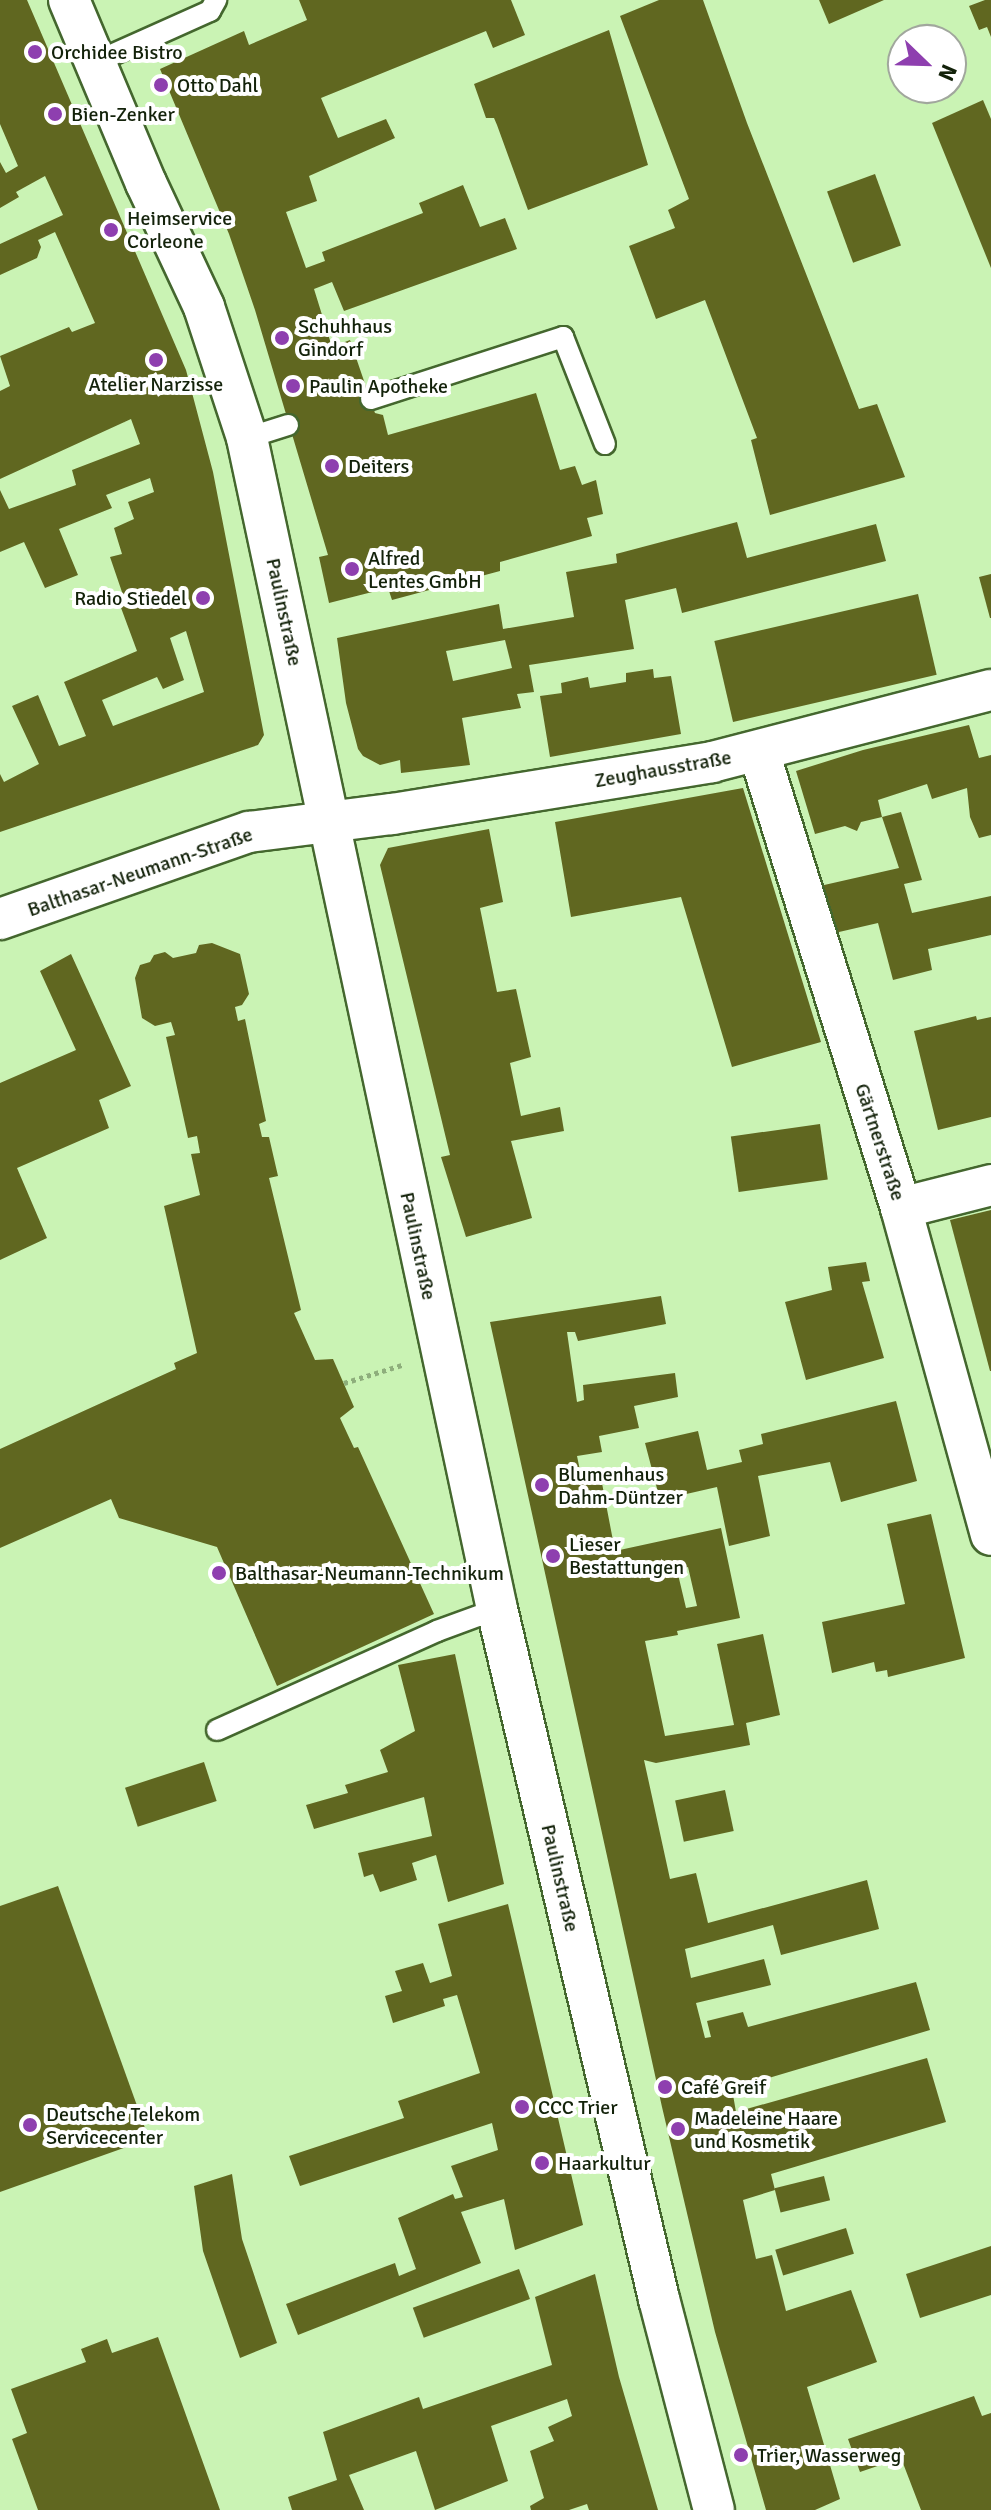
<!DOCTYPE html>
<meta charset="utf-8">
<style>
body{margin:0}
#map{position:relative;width:991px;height:2510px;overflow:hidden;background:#caf3b4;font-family:Signika,sans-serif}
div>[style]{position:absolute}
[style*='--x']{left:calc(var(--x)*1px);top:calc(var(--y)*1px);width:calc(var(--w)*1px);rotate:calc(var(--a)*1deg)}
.building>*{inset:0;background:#606720;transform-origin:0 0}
.path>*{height:5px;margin-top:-2.5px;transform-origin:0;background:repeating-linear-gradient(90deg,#8eae7c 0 4px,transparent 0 8px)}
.roads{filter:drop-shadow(2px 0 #44672e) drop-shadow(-2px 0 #44672e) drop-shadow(0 2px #44672e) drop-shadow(0 -2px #44672e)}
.service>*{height:20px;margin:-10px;padding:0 10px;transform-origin:10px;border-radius:10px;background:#fff}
.minor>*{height:40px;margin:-20px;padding:0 20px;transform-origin:20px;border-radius:20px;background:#fff}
.dots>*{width:22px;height:22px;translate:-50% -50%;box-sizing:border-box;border:4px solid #fff;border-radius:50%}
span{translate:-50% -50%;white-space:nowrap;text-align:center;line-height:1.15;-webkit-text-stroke:8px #fff;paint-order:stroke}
.poi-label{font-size:20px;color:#13220a}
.left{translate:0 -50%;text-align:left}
.right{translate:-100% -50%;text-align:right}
.street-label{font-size:20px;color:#13220a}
.north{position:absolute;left:887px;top:24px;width:80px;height:80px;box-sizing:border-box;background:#fff;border:2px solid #a1a79d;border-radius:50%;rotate:113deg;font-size:22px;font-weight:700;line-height:32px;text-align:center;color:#13220a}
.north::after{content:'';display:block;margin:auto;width:28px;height:36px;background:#8e3faf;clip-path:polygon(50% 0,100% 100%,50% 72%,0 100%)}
</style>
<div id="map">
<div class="building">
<i style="clip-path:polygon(evenodd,0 0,27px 0,186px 370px,213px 472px,264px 735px,258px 745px,0 832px,0 774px,4px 782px,39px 764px,12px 706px,38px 695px,59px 746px,86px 736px,64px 682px,137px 651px,117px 597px,123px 595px,110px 557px,122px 554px,114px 528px,134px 519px,128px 502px,154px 492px,150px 478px,106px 495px,112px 508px,59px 529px,78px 575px,45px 588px,24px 542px,0 552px,0 490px,9px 509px,76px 485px,72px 470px,140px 444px,131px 419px,0 479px,0 391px,10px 386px,0 356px,69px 327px,72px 332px,95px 323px,55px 232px,38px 240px,41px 247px,37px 258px,0 275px,0 244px,63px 215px,45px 176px,16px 192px,19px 197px,0 208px,0 162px,6px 173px,18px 166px,0 124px,0 0,186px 631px,204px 692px,113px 726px,102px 700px,157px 677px,163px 689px,184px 680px,170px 638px,186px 631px)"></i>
<i style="clip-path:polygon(299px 0,511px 0,525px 35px,493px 48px,486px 31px,321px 98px,338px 138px,386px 119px,395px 138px,309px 176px,317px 201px,286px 212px,306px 268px,325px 261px,322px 252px,423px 213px,419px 203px,463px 185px,480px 227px,505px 218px,517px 249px,344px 311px,332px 282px,314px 289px,332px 347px,350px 340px,375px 413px,383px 415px,388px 435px,536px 393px,560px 470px,575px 466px,582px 485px,596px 480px,603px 514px,587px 518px,592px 536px,500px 562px,500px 571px,392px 600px,388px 588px,329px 603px,319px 557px,328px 555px,255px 310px,229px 234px,160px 69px,244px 31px,249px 45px,307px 20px)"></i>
<i style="clip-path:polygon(659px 0,703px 0,747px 123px,859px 409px,877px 404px,905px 477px,770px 515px,751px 440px,757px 438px,705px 300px,656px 319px,629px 246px,675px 228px,668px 210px,689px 199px,620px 16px)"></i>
<i style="clip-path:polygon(819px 0,884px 0,829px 24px)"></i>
<i style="clip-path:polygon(985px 0,991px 0,991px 37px,987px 27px,979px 30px,969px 6px)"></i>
<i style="clip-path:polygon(609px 30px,648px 165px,528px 210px,497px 125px,494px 118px,486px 118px,474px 84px)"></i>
<i style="clip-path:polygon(983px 100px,991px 119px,991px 268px,932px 123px)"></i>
<i style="left:875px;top:174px;width:76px;height:51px;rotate:70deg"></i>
<i style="clip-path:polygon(evenodd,737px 522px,747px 558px,876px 524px,886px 561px,682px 613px,676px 588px,625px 600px,634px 649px,529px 665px,534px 692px,517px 694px,521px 708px,462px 718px,470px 765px,401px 773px,400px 760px,380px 765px,363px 756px,358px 749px,346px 703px,337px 638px,499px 604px,503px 629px,574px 617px,566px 572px,617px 563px,616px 554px,737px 522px,505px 640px,512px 668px,453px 681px,446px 651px,505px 640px)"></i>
<i style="clip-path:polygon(991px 574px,991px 618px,990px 618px,979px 577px)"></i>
<i style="left:918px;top:594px;width:83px;height:209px;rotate:77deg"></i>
<i style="clip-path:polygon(653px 669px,654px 678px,671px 676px,681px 734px,550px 757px,540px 696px,562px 693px,561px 683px,588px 677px,590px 688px,626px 682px,626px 673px)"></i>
<i style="clip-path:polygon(969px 725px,979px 758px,991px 755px,991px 835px,979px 838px,970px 817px,967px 788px,932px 799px,927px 784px,878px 800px,882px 817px,901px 812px,922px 880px,904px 884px,912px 913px,991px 896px,991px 935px,928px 949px,932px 970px,893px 980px,878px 923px,826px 935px,811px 888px,899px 868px,882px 817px,861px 822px,857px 831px,845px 826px,815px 834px,796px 771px,863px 750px)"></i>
<i style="clip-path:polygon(743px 788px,821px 1042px,732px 1067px,681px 897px,571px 917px,555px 822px)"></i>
<i style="clip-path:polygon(489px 829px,503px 902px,480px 908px,497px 992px,516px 989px,531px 1057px,510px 1063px,521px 1116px,560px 1107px,564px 1131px,511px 1141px,532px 1218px,466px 1237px,441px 1157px,450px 1155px,380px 865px,388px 848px)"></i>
<i style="clip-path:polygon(212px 943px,240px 954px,249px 994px,242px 1005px,235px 1007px,238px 1021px,245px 1019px,266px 1121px,259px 1124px,262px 1137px,269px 1137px,278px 1176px,269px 1178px,301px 1310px,294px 1313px,315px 1360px,333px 1359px,354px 1407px,340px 1418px,354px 1448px,358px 1447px,434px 1614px,277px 1686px,217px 1547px,119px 1518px,111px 1499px,0 1548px,0 1449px,176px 1369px,174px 1363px,197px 1353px,164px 1206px,200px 1195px,191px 1154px,200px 1153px,197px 1136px,188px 1138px,166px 1037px,175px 1035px,171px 1022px,155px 1026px,142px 1018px,135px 978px,140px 965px,150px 962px,154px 955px,165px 952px,173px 958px,196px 953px,199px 945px)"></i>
<i style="clip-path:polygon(71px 954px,131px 1086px,99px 1100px,109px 1128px,17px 1168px,47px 1238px,0 1260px,0 1083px,76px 1050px,40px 971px)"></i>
<i style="clip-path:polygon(976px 1016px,977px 1020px,991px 1017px,991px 1117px,938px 1130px,914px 1031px)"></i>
<i style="left:820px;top:1124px;width:56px;height:90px;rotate:82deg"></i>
<i style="clip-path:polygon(991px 1210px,991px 1371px,990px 1371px,950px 1220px)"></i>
<i style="clip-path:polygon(866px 1262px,870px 1281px,862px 1282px,884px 1358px,806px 1380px,785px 1302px,832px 1290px,828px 1267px)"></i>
<i style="clip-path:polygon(evenodd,661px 1296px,666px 1324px,578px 1341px,575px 1332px,567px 1332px,577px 1402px,584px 1400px,583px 1385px,675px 1373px,678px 1397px,634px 1406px,639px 1428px,599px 1436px,602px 1452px,577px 1456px,582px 1480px,601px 1478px,615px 1551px,721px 1528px,740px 1618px,677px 1631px,678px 1635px,645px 1641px,665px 1736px,734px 1725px,717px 1644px,763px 1634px,780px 1715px,746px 1723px,750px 1745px,656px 1763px,644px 1760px,670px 1879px,696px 1873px,708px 1923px,867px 1880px,879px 1929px,781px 1955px,773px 1925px,685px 1949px,691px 1978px,764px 1959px,771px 1985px,696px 2003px,705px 2038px,711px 2037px,707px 2021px,743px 2012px,748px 2027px,916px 1982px,930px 2030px,732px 2089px,736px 2112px,927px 2058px,946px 2122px,771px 2174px,775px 2190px,743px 2200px,756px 2259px,772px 2255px,786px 2311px,851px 2290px,877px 2362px,807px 2387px,840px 2499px,815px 2510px,766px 2510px,715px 2332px,662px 2107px,490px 1322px,661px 1296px,688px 1567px,697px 1606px,686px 1608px,677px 1570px,688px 1567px)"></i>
<i style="clip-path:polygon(896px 1401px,917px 1481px,841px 1502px,830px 1462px,758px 1476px,770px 1536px,729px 1546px,717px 1487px,660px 1500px,645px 1443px,698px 1431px,707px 1470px,742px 1462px,739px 1450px,763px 1444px,761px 1434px)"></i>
<i style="clip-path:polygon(931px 1514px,965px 1658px,888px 1677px,887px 1670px,876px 1672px,874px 1662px,832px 1673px,822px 1622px,905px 1604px,887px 1524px)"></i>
<i style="clip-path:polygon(455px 1654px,504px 1884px,448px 1902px,436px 1855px,412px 1863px,417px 1880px,380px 1892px,373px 1874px,364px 1877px,358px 1853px,432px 1836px,424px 1797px,314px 1829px,306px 1805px,348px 1793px,345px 1785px,388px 1772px,380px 1750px,415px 1731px,398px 1665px)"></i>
<i style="left:204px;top:1762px;width:41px;height:83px;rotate:72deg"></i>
<i style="left:725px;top:1790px;width:42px;height:51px;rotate:78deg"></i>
<i style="clip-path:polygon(58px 1886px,149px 2139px,0 2192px,0 1906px)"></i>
<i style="clip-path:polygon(508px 1904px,583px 2225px,515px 2250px,504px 2199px,461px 2212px,481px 2263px,298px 2335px,286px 2304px,395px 2263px,399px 2276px,416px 2269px,398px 2218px,453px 2194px,455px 2199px,463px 2197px,451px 2166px,498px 2150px,492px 2123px,300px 2186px,289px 2156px,404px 2118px,398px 2101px,480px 2073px,457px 1995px,443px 1999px,445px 2006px,393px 2023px,385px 1996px,402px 1991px,395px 1971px,423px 1963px,430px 1983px,452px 1976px,438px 1924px)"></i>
<i style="clip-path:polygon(232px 2174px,242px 2239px,277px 2343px,240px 2358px,203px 2251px,194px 2186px)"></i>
<i style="left:824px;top:2176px;width:25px;height:51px;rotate:76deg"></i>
<i style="left:846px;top:2228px;width:27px;height:74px;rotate:73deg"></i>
<i style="clip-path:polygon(991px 2246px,991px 2295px,920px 2318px,906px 2274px)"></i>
<i style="left:519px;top:2269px;width:32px;height:113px;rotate:70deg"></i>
<i style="clip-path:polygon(595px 2274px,619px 2377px,658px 2510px,589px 2510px,587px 2504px,569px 2510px,531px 2510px,530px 2506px,544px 2498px,530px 2451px,554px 2441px,548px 2427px,572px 2416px,567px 2399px,491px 2426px,508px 2481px,435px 2510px,416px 2451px,349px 2475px,364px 2510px,292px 2510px,288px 2497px,337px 2480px,323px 2432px,419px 2397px,423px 2409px,552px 2365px,535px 2297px)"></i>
<i style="clip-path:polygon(158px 2337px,220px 2510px,38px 2510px,12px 2439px,27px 2433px,11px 2389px,86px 2362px,81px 2349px,107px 2339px,112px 2353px)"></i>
<i style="clip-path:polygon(974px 2396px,982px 2416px,991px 2413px,991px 2510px,921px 2510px,901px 2458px,860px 2472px,848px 2439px)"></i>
</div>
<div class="path">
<i style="--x:344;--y:1383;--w:61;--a:-17.2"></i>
</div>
<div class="roads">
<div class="service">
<i style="--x:96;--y:62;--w:125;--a:-24.1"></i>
<i style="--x:210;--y:11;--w:13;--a:-61"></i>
<i style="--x:371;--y:399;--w:202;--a:-17.9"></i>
<i style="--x:563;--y:337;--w:115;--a:68.6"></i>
<i style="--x:247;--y:438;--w:43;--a:-17.6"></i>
<i style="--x:217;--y:1730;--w:241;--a:-24.2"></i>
<i style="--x:437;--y:1631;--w:64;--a:-20.1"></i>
</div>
<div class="minor">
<i style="--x:69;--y:0;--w:199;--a:67.2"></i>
<i style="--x:146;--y:183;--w:137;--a:64.9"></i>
<i style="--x:204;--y:307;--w:138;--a:71.8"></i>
<i style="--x:247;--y:438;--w:1197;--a:77.95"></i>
<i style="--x:497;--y:1609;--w:709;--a:76.79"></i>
<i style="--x:659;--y:2299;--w:218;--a:75.4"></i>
<i style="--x:759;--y:752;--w:478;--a:72.7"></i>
<i style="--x:901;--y:1208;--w:339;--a:74.6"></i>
<i style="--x:0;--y:919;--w:264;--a:-19.3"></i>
<i style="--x:249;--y:832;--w:144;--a:-7.2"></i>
<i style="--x:392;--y:814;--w:324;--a:-9.2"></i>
<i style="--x:712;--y:762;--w:288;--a:-14.5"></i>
<i style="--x:901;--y:1208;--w:93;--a:-14.3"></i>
</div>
</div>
<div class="dots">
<i style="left:35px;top:52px;background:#8e3faf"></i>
<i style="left:161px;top:85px;background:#8e3faf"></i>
<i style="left:55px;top:114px;background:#8e3faf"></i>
<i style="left:111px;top:230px;background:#8e3faf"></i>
<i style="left:282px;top:338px;background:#8e3faf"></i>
<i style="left:156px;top:360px;background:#8e3faf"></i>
<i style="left:293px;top:386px;background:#8e3faf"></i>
<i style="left:332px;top:466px;background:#8e3faf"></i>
<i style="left:352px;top:569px;background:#8e3faf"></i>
<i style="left:203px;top:598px;background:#8e3faf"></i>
<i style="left:542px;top:1485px;background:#8e3faf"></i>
<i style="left:553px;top:1556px;background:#8e3faf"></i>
<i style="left:219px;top:1573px;background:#8e3faf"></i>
<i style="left:665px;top:2087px;background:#8e3faf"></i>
<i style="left:522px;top:2107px;background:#8e3faf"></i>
<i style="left:30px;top:2125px;background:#8e3faf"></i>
<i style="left:678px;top:2129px;background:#8e3faf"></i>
<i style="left:542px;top:2163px;background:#8e3faf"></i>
<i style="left:741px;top:2455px;background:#8e3faf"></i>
</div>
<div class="poi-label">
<span class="left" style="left:51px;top:52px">Orchidee Bistro</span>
<span class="left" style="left:177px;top:85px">Otto Dahl</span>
<span class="left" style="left:71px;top:114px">Bien-Zenker</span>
<span class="left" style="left:127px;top:230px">Heimservice<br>Corleone</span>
<span class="left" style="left:298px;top:338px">Schuhhaus<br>Gindorf</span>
<span style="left:156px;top:384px">Atelier Narzisse</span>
<span class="left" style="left:309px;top:386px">Paulin Apotheke</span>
<span class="left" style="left:348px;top:466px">Deiters</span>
<span class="left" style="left:368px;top:570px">Alfred<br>Lentes GmbH</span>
<span class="right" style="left:187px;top:598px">Radio Stiedel</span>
<span class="left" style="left:558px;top:1486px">Blumenhaus<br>Dahm-Düntzer</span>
<span class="left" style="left:569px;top:1556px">Lieser<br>Bestattungen</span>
<span class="left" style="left:235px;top:1573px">Balthasar-Neumann-Technikum</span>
<span class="left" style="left:681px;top:2087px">Café Greif</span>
<span class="left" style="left:538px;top:2107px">CCC Trier</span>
<span class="left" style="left:46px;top:2126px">Deutsche Telekom<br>Servicecenter</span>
<span class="left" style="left:694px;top:2130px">Madeleine Haare<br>und Kosmetik</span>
<span class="left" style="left:558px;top:2163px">Haarkultur</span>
<span class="left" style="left:757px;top:2455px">Trier, Wasserweg</span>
</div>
<div class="street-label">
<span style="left:284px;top:612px;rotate:78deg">Paulinstraße</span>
<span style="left:663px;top:769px;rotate:-10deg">Zeughausstraße</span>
<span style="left:140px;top:872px;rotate:-19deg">Balthasar-Neumann-Straße</span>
<span style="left:880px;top:1142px;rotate:72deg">Gärtnerstraße</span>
<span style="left:418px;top:1246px;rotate:78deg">Paulinstraße</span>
<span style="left:560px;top:1878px;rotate:77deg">Paulinstraße</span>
</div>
<div class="north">N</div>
</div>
